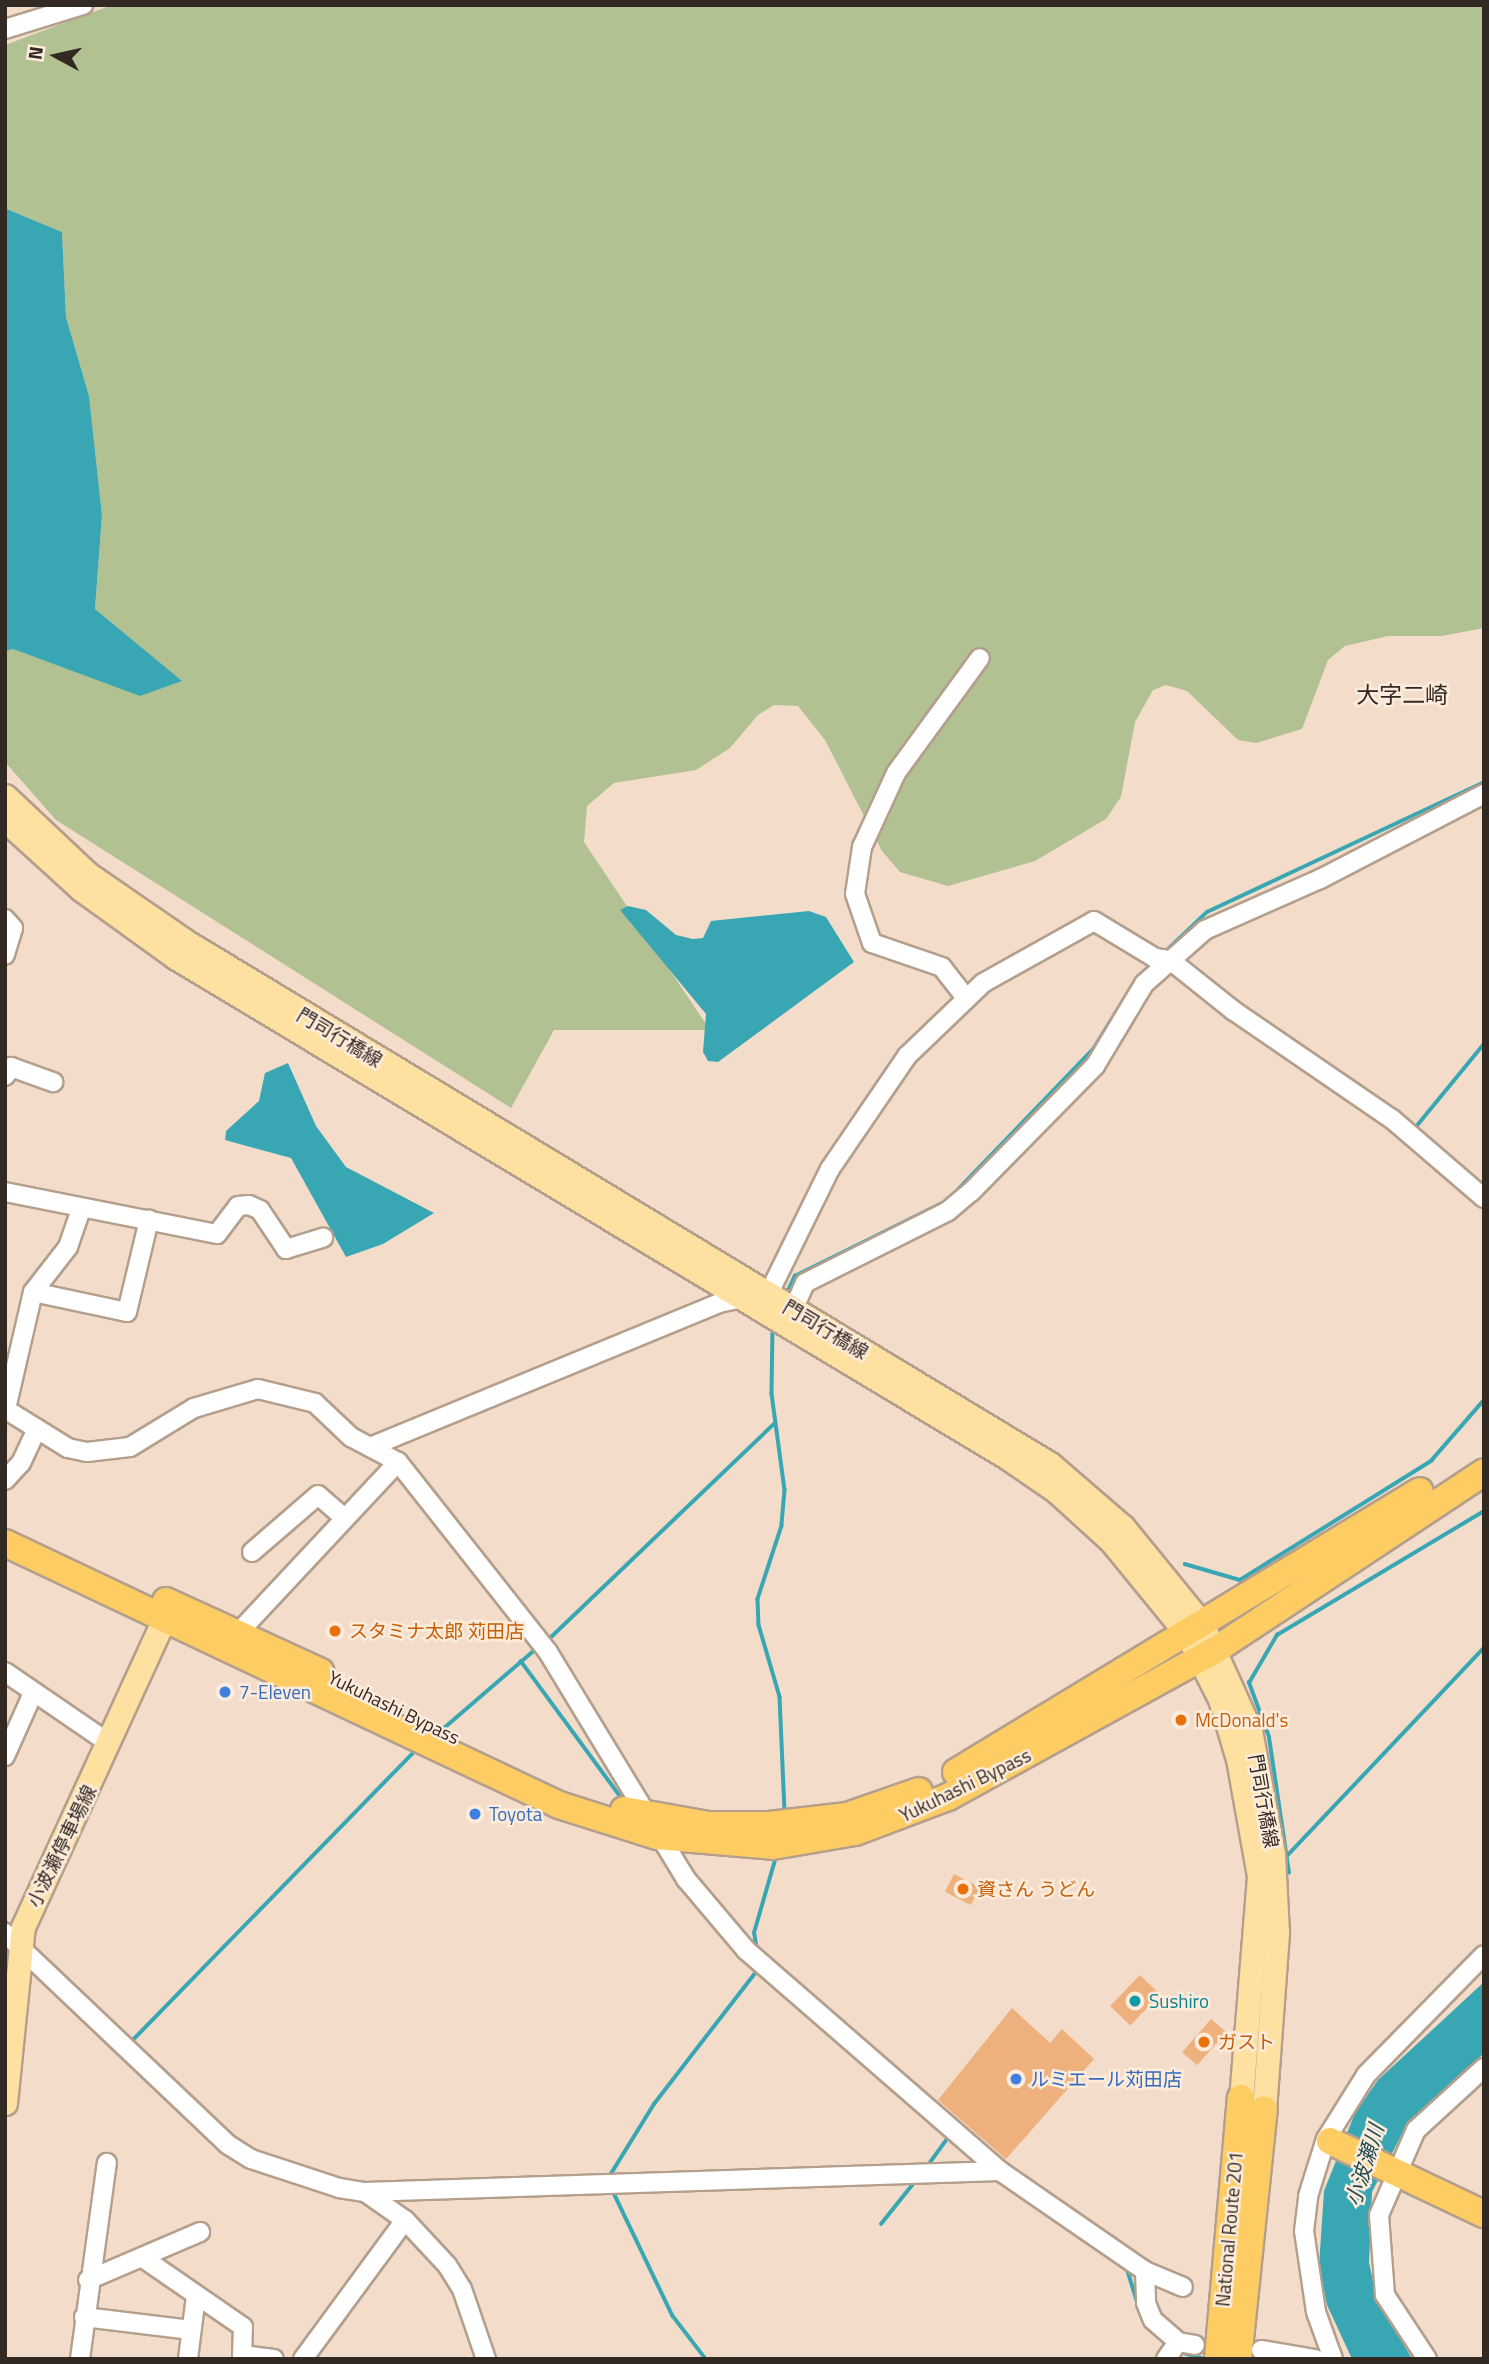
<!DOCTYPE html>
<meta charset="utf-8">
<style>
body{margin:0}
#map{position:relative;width:1489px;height:2364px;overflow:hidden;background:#f3ddca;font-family:"Titillium Web","Noto Sans JP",sans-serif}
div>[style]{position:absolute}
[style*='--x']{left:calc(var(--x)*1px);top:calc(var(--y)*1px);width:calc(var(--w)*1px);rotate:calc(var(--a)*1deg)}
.green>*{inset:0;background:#b2c192}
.water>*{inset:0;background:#39a7b3}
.stream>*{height:3.5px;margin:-1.75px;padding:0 1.75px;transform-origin:1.75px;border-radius:1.75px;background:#39a7b3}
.building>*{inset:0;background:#eeb17d;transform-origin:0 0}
.roads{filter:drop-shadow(2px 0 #b49f8d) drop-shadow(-2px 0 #b49f8d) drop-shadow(0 2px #b49f8d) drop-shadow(0 -2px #b49f8d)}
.minor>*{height:18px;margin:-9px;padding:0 9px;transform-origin:9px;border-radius:9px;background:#fff}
.major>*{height:23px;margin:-11.5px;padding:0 11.5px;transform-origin:11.5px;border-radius:11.5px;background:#fee1a1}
.highway>*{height:26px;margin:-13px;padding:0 13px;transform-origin:13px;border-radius:13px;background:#fdcd63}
.dots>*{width:19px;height:19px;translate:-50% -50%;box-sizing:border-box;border:4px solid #fdebdb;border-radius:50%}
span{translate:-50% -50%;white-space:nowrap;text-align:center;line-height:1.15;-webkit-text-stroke:5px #fdebdb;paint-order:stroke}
.street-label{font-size:19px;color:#312922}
.food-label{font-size:19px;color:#c56008}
.left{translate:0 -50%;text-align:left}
.shop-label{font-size:19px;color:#366cbe}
.culture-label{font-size:19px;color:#0d838f}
.water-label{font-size:21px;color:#1d4c52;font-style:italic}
.quarter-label{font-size:23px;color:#312922}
.frame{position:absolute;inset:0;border:7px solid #312922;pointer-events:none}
.north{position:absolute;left:21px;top:21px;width:70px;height:70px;-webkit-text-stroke:5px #fdebdb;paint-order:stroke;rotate:278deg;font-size:19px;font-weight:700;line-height:28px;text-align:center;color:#312922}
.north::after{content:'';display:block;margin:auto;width:24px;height:32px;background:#312922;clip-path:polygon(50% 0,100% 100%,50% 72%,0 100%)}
</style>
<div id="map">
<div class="green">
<i style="clip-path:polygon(112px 5px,1484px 5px,1484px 628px,1442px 636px,1388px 636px,1345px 646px,1328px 660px,1302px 729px,1256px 743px,1238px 740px,1187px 691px,1166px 685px,1153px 690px,1135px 722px,1121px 797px,1106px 819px,1035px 861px,948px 886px,900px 872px,882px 851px,825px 740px,798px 706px,774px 705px,758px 715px,730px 748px,696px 770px,614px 783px,587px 806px,584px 842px,710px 1030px,554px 1030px,511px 1108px,56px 820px,5px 762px,5px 651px,13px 649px,140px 695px,181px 681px,95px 609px,102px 515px,89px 396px,66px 317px,62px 232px,5px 208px,5px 45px)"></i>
</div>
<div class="water">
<i style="clip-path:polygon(7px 209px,62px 232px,66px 317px,89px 396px,102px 515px,95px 609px,182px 681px,140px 696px,13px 649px,5px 651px)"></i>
<i style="clip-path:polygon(628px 906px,646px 910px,676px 935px,693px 939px,703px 938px,711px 921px,809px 911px,826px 917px,854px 962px,718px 1062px,708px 1061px,703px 1052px,706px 1014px,620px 910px)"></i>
<i style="clip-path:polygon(288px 1063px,316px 1126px,346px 1167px,434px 1213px,383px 1244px,346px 1257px,291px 1158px,225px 1140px,226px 1131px,259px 1101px,265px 1073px)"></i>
<i style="clip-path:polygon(1484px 1982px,1484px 2053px,1403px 2132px,1372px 2192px,1369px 2263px,1377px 2297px,1412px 2359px,1352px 2359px,1327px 2305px,1319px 2266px,1324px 2191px,1355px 2113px,1378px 2080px)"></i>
</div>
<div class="stream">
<i style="--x:1164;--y:953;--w:59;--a:-43.6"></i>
<i style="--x:1207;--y:912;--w:306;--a:-25.1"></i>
<i style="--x:1415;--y:1128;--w:109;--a:-50.6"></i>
<i style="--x:786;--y:1295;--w:21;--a:-65"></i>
<i style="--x:795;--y:1276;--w:169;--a:-26.3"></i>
<i style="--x:947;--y:1201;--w:212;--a:-46.1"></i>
<i style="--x:1094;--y:1048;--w:82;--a:-58.4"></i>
<i style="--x:1137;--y:978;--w:22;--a:-43"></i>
<i style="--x:773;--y:1328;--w:66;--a:90.9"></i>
<i style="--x:772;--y:1394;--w:97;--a:82.3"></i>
<i style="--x:785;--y:1490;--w:36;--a:95"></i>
<i style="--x:782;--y:1526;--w:77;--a:108.2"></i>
<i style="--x:758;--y:1599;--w:26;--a:88"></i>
<i style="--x:759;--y:1625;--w:75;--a:73.7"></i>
<i style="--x:780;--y:1697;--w:114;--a:87.5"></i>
<i style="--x:1185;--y:1564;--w:57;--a:16.2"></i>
<i style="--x:1240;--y:1580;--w:225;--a:-31.9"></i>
<i style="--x:1431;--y:1461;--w:81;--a:-49"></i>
<i style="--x:548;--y:1640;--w:314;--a:-43.7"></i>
<i style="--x:521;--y:1661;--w:174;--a:53.7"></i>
<i style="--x:436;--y:1735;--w:132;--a:-40.7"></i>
<i style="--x:1287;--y:1856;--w:286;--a:-46.6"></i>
<i style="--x:1289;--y:1873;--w:137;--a:-98.4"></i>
<i style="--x:1269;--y:1737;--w:58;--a:-110.3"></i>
<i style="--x:1249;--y:1683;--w:56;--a:-59.7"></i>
<i style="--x:1277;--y:1635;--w:241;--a:-30.9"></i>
<i style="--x:5;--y:1921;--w:13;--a:45"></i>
<i style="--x:757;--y:1951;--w:18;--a:-99"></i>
<i style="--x:754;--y:1933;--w:79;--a:-73.9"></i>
<i style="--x:131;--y:2042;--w:408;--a:-45.7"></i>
<i style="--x:926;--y:2168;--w:39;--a:-54"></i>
<i style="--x:609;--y:2177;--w:86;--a:-58.3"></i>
<i style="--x:654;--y:2104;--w:172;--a:-52.3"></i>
<i style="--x:613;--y:2191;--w:139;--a:64.4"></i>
<i style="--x:673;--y:2316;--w:54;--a:52.5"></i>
<i style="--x:1049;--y:2215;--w:34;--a:36"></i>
<i style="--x:881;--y:2224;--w:58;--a:-51.3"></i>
<i style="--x:1127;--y:2268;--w:44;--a:72.8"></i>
<i style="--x:1177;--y:2351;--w:29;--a:16"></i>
</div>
<div class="building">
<i style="left:954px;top:1874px;width:29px;height:20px;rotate:27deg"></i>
<i style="left:1140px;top:1975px;width:28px;height:43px;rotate:44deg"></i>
<i style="clip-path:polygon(1012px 2008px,1050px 2043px,1062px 2029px,1094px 2059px,1006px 2159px,938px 2100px)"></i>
<i style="left:1211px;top:2019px;width:20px;height:44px;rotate:41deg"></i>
</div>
<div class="roads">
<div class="minor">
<i style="--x:5;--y:29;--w:82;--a:-17.1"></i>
<i style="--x:5;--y:919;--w:12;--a:48"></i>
<i style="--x:13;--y:928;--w:28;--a:107"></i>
<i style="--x:966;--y:998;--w:39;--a:-128"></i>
<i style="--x:942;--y:967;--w:74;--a:-161.1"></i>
<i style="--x:872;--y:943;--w:52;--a:-109.1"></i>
<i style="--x:855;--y:894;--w:48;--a:-81.5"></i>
<i style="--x:862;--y:847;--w:81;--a:-65.3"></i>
<i style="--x:896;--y:773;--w:142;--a:-53.9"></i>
<i style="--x:5;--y:1076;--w:11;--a:-56"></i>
<i style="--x:11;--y:1067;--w:45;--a:19.7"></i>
<i style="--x:5;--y:1192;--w:216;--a:11.2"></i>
<i style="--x:217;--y:1234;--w:35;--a:-53"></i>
<i style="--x:238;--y:1206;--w:11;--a:-5"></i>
<i style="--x:249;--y:1205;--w:12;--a:24"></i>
<i style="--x:260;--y:1210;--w:47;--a:56.3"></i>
<i style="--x:286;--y:1249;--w:39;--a:-17"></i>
<i style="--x:33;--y:1292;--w:96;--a:12"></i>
<i style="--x:127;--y:1312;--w:95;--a:-76.6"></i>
<i style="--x:764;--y:1303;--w:149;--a:-63.8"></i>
<i style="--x:830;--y:1169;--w:137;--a:-55.7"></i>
<i style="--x:907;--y:1056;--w:105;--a:-43.8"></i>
<i style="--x:983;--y:983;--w:127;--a:-29.2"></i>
<i style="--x:1094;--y:921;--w:71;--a:31.2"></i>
<i style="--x:1155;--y:958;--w:15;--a:8"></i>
<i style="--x:1170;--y:960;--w:82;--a:38.6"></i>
<i style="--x:1234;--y:1011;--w:191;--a:34.4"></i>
<i style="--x:1392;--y:1119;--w:121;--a:40.7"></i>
<i style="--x:789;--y:1319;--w:39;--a:-66"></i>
<i style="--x:805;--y:1283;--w:160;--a:-26.7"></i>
<i style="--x:948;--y:1211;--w:30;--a:-40"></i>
<i style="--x:971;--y:1192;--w:177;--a:-45.5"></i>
<i style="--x:1095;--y:1066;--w:96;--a:-59.1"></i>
<i style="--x:1144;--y:984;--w:81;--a:-41.5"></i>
<i style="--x:1205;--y:930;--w:126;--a:-23.9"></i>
<i style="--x:1320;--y:879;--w:185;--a:-27.4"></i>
<i style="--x:5;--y:1409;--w:74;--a:31.8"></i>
<i style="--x:68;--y:1448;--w:19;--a:12"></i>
<i style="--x:87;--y:1452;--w:43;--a:-6.6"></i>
<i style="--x:130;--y:1447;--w:75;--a:-31.4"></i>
<i style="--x:194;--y:1408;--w:67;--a:-16.5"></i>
<i style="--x:258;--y:1389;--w:59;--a:13.8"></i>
<i style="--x:315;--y:1403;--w:50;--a:43.4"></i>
<i style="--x:351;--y:1437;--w:53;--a:28"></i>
<i style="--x:398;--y:1462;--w:242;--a:51.7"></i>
<i style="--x:548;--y:1652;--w:266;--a:58.7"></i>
<i style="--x:686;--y:1879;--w:93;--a:49.8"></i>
<i style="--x:746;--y:1950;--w:337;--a:41"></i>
<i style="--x:1000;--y:2171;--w:176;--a:34.6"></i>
<i style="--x:1145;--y:2271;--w:41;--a:22.8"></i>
<i style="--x:6;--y:1409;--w:120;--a:-77"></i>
<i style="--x:33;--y:1292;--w:57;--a:-52.1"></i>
<i style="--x:68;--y:1247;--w:39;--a:-71"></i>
<i style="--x:370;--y:1447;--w:378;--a:-22.4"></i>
<i style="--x:719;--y:1303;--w:29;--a:-12"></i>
<i style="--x:5;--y:1480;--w:23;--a:-47"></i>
<i style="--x:21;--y:1463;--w:38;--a:-65"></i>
<i style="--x:252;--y:1552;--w:87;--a:-40.8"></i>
<i style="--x:318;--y:1495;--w:35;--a:41"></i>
<i style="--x:238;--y:1633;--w:234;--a:-46.9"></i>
<i style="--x:5;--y:1672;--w:127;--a:34.4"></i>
<i style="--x:5;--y:1756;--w:69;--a:-66"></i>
<i style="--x:5;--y:1933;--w:306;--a:43.5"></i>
<i style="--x:227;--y:2144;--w:28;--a:32"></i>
<i style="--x:251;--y:2159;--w:93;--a:18.2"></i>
<i style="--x:339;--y:2188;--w:26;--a:9"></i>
<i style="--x:365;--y:2192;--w:635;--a:-1.89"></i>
<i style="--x:365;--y:2192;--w:49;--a:35"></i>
<i style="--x:405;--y:2220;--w:62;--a:47"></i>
<i style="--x:447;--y:2265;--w:28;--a:58"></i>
<i style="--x:462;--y:2289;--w:74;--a:71.1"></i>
<i style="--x:143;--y:2258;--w:121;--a:34.6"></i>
<i style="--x:243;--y:2327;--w:28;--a:92"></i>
<i style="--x:242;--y:2355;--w:32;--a:7"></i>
<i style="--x:1145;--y:2271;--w:32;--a:88"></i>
<i style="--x:1146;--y:2303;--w:18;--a:68"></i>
<i style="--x:1153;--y:2320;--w:33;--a:41"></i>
<i style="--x:1178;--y:2342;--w:17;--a:10"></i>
<i style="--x:88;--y:2280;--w:122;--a:-23.2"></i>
<i style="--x:84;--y:2317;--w:108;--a:6.9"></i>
<i style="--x:1261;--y:2350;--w:55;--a:9.5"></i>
<i style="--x:80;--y:2359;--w:198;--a:-82.2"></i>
<i style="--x:188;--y:2359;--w:64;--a:-82.8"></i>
<i style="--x:303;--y:2359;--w:172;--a:-53.7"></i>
<i style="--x:1166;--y:2359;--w:21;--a:-55"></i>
<i style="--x:1333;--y:2359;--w:50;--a:-109.9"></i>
<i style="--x:1316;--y:2312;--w:82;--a:-98.4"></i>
<i style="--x:1304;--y:2231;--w:35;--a:-83"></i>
<i style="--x:1308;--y:2196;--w:60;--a:-72.5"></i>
<i style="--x:1326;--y:2139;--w:75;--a:-58"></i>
<i style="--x:1366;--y:2075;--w:168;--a:-45.5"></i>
<i style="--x:1427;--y:2359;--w:77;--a:-123.3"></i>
<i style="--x:1385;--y:2295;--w:80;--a:-94.3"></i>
<i style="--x:1379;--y:2215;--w:93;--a:-66.5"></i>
<i style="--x:1416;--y:2130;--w:92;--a:-42.4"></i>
</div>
<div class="major">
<i style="--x:5;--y:796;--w:114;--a:43.2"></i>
<i style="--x:88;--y:874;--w:118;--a:34.6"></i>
<i style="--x:185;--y:941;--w:1011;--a:31.16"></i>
<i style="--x:1050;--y:1464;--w:96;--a:40.8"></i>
<i style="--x:1123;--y:1527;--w:125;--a:50.8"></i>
<i style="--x:1202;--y:1624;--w:116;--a:65.6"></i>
<i style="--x:1250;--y:1730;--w:126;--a:79.5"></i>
<i style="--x:1273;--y:1854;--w:79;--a:87.1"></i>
<i style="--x:1277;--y:1933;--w:176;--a:94.2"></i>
<i style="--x:5;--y:820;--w:104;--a:42.3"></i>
<i style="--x:82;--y:890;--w:115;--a:35.8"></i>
<i style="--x:175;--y:957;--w:972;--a:31.02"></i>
<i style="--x:1008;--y:1458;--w:58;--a:34.5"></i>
<i style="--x:1056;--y:1491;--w:74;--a:42.3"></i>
<i style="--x:1111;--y:1541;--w:120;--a:50.7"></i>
<i style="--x:1187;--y:1634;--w:73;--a:63.1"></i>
<i style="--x:1220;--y:1699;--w:63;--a:73.3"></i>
<i style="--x:1238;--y:1759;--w:119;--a:79.8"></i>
<i style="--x:1259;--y:1876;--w:223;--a:94.6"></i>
<i style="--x:5;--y:2103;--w:177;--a:-84.2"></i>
<i style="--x:23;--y:1927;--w:355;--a:-65.4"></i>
</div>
<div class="highway">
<i style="--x:5;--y:1543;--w:613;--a:25.31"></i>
<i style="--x:559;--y:1805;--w:103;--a:17.6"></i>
<i style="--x:657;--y:1836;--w:116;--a:4.9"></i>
<i style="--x:773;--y:1846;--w:83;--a:-9.7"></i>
<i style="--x:855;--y:1832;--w:99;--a:-20.6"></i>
<i style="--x:948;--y:1797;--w:303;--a:-28.8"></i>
<i style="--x:1214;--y:1651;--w:324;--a:-33.5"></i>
<i style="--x:166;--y:1601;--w:170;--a:24.6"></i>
<i style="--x:956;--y:1772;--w:542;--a:-31.2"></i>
<i style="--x:624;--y:1810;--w:86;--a:10"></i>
<i style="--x:709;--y:1825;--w:60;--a:0"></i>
<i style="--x:769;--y:1825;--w:79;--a:-6.6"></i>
<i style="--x:847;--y:1816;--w:76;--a:-19.1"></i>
<i style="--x:1330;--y:2141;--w:170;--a:25.4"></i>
<i style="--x:1218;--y:2359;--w:262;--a:-85"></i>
<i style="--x:1238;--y:2359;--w:251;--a:-84.1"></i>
</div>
</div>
<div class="dots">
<i style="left:335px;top:1631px;background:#e8710a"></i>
<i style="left:225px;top:1692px;background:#3f7fe0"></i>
<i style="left:1181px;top:1720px;background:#e8710a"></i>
<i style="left:475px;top:1814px;background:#3f7fe0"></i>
<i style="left:963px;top:1889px;background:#e8710a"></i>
<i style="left:1135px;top:2001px;background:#0f9aa8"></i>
<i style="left:1204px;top:2042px;background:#e8710a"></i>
<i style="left:1016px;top:2079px;background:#3f7fe0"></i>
</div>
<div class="street-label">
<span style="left:340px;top:1037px;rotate:31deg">門司行橋線</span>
<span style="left:826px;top:1329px;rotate:31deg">門司行橋線</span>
<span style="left:394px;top:1707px;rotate:26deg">Yukuhashi Bypass</span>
<span style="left:965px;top:1785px;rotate:-26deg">Yukuhashi Bypass</span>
<span style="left:1264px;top:1801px;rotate:80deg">門司行橋線</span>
<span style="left:61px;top:1846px;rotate:-64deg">小波瀬停車場線</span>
<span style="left:1229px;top:2229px;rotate:-85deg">National Route 201</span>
</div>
<div class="food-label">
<span class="left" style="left:349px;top:1631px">スタミナ太郎 苅田店</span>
<span class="left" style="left:1195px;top:1720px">McDonald's</span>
<span class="left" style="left:977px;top:1889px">資さん うどん</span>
<span class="left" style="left:1218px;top:2042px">ガスト</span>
</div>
<div class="shop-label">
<span class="left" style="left:239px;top:1692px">7-Eleven</span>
<span class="left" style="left:489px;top:1814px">Toyota</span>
<span class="left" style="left:1030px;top:2079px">ルミエール苅田店</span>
</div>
<div class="culture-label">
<span class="left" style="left:1149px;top:2001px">Sushiro</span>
</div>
<div class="water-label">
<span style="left:1364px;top:2165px;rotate:-73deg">小波瀬川</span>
</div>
<div class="quarter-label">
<span style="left:1402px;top:695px">大字二崎</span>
</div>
<div class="frame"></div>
<div class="north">N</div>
</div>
